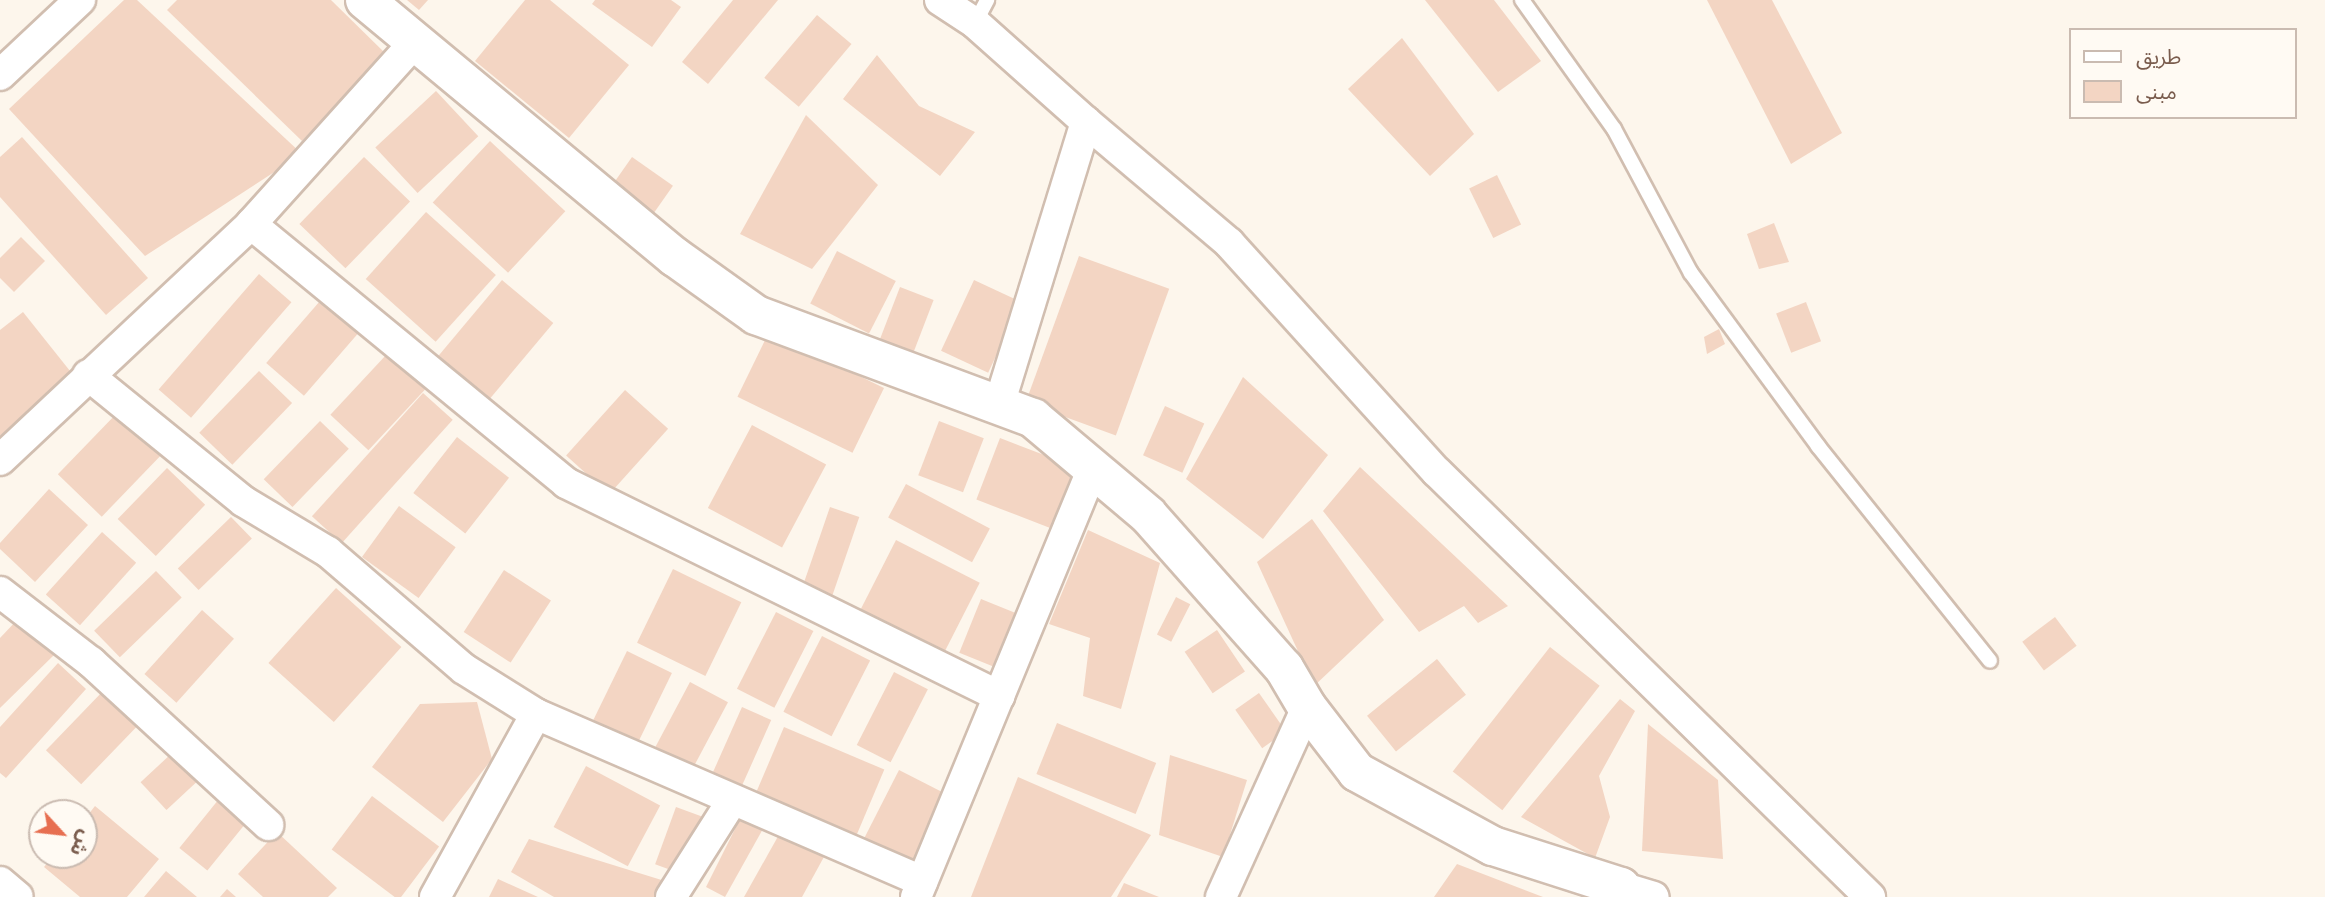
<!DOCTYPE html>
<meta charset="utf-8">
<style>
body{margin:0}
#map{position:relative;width:2325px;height:897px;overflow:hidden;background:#fdf6ec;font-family:"Sofia Sans Condensed","Noto Sans Arabic",sans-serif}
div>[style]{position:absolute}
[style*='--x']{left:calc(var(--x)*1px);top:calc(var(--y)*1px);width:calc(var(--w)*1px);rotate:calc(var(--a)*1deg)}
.building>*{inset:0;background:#f3d5c3;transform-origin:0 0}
.roads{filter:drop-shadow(2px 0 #d1beb0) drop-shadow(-2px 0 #d1beb0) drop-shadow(0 2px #d1beb0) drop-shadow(0 -2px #d1beb0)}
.lane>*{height:14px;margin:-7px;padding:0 7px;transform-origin:7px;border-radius:7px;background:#fff}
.street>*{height:30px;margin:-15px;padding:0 15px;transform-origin:15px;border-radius:15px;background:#fff}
.secondary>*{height:38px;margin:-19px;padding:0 19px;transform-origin:19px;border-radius:19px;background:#fff}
span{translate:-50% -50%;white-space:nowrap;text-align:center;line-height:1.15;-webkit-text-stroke:5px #fffaf3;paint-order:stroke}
.legend{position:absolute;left:2069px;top:28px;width:228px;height:91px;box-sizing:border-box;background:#fffaf3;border:2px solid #cabbb1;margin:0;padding:9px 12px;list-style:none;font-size:21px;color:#7a5c4d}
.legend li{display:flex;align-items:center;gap:14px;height:35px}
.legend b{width:35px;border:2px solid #cabbb1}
.north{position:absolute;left:28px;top:799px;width:70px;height:70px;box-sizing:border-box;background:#fffaf3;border:2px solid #cabbb1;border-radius:50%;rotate:117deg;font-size:19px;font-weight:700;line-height:28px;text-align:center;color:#7a5c4d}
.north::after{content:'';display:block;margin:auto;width:24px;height:32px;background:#e76f51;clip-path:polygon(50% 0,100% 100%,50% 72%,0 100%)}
</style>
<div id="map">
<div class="building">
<i style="clip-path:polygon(124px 0,137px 0,302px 154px,145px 256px,9px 109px)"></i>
<i style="clip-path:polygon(177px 0,331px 0,386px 54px,302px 141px,167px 10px)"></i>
<i style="clip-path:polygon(407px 0,428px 0,419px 10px)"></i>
<i style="clip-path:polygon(525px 0,550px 0,629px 65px,569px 138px,475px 61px)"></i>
<i style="clip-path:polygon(595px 0,671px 0,681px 7px,652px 47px,592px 4px)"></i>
<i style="clip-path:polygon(733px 0,778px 0,708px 84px,682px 62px)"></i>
<i style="clip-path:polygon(1425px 0,1494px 0,1541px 61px,1498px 92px)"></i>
<i style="clip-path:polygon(1707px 0,1772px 0,1842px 133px,1791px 164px)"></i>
<i style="left:817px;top:15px;width:45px;height:82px;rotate:40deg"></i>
<i style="clip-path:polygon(1402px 38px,1474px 134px,1430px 176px,1348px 89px)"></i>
<i style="clip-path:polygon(877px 55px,919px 106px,975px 132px,940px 176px,843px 99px)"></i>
<i style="left:436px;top:91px;width:62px;height:83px;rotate:47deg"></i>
<i style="clip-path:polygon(806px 115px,878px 185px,812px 269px,740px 234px)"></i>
<i style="clip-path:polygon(22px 137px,148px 278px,106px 315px,0 197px,0 157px)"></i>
<i style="left:490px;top:141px;width:103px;height:84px;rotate:43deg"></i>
<i style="left:364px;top:157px;width:64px;height:93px;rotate:44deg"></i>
<i style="left:632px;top:157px;width:50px;height:37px;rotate:35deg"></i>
<i style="left:1497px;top:175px;width:55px;height:31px;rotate:64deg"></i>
<i style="left:426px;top:212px;width:94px;height:90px;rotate:42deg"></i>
<i style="clip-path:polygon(1774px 223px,1789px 262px,1759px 269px,1747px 234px)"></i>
<i style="clip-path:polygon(21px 237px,45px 261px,14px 292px,0 278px,0 258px)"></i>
<i style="left:837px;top:251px;width:66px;height:59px;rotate:27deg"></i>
<i style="left:1079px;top:256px;width:96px;height:156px;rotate:20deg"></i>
<i style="left:259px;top:274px;width:43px;height:153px;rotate:41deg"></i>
<i style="left:502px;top:280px;width:67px;height:102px;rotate:40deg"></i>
<i style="left:974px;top:280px;width:52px;height:78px;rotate:25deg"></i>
<i style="left:900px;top:287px;width:36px;height:56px;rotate:21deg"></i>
<i style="left:320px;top:301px;width:50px;height:82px;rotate:41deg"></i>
<i style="left:1806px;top:302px;width:42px;height:32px;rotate:69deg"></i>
<i style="clip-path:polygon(23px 312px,74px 376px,0 436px,0 330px)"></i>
<i style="clip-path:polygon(1719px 329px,1725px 344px,1707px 354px,1704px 337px)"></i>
<i style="left:769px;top:332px;width:128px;height:72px;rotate:26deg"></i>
<i style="left:387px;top:354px;width:52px;height:83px;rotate:43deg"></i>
<i style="left:259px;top:371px;width:46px;height:86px;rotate:44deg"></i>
<i style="clip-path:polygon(1243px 377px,1328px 455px,1263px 539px,1186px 479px)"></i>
<i style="left:625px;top:390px;width:58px;height:88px;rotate:42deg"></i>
<i style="left:423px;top:393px;width:40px;height:166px;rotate:42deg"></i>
<i style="left:1165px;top:406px;width:43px;height:54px;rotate:24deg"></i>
<i style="left:119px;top:411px;width:61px;height:88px;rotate:44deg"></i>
<i style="left:320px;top:421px;width:40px;height:81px;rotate:44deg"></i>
<i style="left:939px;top:421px;width:48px;height:58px;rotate:21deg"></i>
<i style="left:752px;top:425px;width:84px;height:94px;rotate:28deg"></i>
<i style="left:457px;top:437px;width:66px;height:71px;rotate:38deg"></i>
<i style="left:1000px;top:438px;width:88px;height:66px;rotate:21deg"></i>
<i style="clip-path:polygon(1360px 467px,1508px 606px,1478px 623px,1464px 606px,1419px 632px,1323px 511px)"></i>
<i style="left:167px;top:468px;width:53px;height:71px;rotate:44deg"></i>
<i style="left:906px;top:484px;width:95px;height:38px;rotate:28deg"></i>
<i style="clip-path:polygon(49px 489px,88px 525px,35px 582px,0 549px,0 543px)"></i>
<i style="left:399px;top:506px;width:70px;height:63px;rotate:36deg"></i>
<i style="left:830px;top:507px;width:31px;height:86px;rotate:19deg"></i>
<i style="left:231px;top:517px;width:30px;height:74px;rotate:46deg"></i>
<i style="clip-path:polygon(1312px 519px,1384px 620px,1314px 686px,1257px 562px)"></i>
<i style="clip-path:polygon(1088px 530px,1160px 563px,1121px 709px,1083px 696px,1090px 638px,1049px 624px)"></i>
<i style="left:102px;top:532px;width:46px;height:84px;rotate:42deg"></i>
<i style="left:896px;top:540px;width:94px;height:85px;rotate:27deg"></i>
<i style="left:673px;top:569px;width:76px;height:82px;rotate:26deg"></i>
<i style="left:504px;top:570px;width:56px;height:74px;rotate:33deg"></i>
<i style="left:156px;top:571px;width:37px;height:86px;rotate:46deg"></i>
<i style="left:336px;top:588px;width:88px;height:101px;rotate:42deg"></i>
<i style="left:1176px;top:597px;width:16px;height:42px;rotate:27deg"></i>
<i style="left:981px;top:599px;width:42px;height:58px;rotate:22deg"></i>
<i style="left:202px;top:610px;width:43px;height:86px;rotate:42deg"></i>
<i style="left:776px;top:612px;width:42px;height:86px;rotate:27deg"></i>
<i style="left:2055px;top:617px;width:36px;height:41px;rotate:53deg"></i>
<i style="clip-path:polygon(18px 619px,54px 655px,0 708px,0 638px)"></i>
<i style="left:1217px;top:630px;width:50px;height:39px;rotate:56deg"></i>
<i style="left:822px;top:636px;width:54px;height:85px;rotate:27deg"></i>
<i style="left:1550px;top:647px;width:63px;height:158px;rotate:38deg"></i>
<i style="left:627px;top:651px;width:50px;height:86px;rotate:26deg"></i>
<i style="left:1437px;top:659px;width:46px;height:90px;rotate:51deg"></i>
<i style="clip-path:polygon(58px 663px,86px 689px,6px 778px,0 773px,0 727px)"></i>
<i style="left:894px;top:672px;width:38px;height:82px;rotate:27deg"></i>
<i style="left:690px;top:682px;width:43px;height:74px;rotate:28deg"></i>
<i style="left:105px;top:689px;width:49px;height:85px;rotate:44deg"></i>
<i style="left:1259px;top:693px;width:47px;height:29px;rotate:55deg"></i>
<i style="clip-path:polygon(1620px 699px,1635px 711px,1599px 776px,1610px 817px,1595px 858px,1521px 817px)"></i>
<i style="clip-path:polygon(477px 702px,492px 759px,443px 822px,372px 767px,420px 704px)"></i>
<i style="left:742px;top:707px;width:32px;height:74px;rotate:24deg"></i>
<i style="left:1057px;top:723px;width:107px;height:55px;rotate:22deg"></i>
<i style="clip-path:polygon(1648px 724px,1718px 780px,1723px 859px,1642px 851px)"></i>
<i style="left:784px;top:727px;width:109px;height:81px;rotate:23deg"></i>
<i style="left:172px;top:753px;width:38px;height:43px;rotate:47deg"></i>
<i style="clip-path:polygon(1170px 755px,1247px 780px,1223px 857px,1159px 835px)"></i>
<i style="left:586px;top:766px;width:84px;height:69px;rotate:28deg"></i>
<i style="left:899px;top:770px;width:55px;height:80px;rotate:27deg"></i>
<i style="clip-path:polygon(1018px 777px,1151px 835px,1111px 897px,971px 897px)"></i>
<i style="left:372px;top:796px;width:84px;height:67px;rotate:37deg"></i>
<i style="left:219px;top:799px;width:36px;height:63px;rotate:39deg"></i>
<i style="clip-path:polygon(95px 806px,159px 859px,127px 897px,80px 897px,44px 867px,54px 855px,84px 855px,84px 820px)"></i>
<i style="left:676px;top:807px;width:29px;height:61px;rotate:20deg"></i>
<i style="clip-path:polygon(742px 815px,764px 827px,725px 897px,706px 887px)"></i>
<i style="clip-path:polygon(781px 831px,825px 855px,802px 897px,744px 897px)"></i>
<i style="clip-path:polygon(277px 832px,337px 888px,328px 897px,263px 897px,238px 874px)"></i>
<i style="clip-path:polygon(529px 839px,668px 882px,660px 897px,554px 897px,511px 872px)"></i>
<i style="clip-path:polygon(1457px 864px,1543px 897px,1434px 897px)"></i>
<i style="clip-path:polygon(166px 871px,197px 897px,144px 897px)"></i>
<i style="clip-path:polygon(498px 879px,538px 897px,489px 897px)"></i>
<i style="clip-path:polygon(1124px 883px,1159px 897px,1117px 897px)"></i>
<i style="clip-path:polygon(227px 889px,236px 897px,220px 897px)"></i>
</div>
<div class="roads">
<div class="lane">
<i style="--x:1522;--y:0;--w:158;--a:54.5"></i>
<i style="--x:1614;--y:129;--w:163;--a:61.9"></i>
<i style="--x:1691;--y:273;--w:215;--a:53.7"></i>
<i style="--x:1818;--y:446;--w:275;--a:51.3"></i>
<i style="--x:975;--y:23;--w:26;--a:-62"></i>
</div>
<div class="street">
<i style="--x:940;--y:0;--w:42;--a:33.3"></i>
<i style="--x:975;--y:23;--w:149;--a:41.7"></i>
<i style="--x:1086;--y:122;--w:296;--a:107.1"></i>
<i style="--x:0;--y:75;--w:110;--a:-43.2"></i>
<i style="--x:1086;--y:122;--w:187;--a:40.2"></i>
<i style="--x:1229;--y:243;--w:309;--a:47.8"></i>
<i style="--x:1437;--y:472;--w:607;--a:44.47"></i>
<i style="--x:251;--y:224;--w:408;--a:39.4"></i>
<i style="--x:566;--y:483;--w:483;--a:26.2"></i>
<i style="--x:999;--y:696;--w:247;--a:-67.6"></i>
<i style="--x:88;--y:375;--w:200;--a:39.1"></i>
<i style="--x:243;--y:501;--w:99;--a:31"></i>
<i style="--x:328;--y:552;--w:179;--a:40.7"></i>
<i style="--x:464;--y:669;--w:85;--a:32"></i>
<i style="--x:536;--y:714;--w:421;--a:23.4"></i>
<i style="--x:0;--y:460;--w:345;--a:-43.2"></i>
<i style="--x:251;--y:224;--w:245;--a:-48"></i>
<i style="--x:0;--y:592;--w:115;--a:37.6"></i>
<i style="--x:91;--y:662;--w:241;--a:42.6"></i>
<i style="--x:0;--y:882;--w:23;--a:40"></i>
<i style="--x:1621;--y:887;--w:34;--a:17"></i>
<i style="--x:435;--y:897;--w:209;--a:-61.1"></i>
<i style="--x:671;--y:897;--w:114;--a:-57.6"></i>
<i style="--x:916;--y:897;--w:217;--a:-67.6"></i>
<i style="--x:1221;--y:897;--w:209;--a:-65.6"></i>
</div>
<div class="secondary">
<i style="--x:365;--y:0;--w:403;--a:39.7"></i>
<i style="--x:675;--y:257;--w:100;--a:35.6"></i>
<i style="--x:756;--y:315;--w:296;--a:20.4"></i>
<i style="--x:1033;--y:418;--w:150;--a:40.1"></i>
<i style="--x:1148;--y:515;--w:205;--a:48.4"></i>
<i style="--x:1284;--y:668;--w:45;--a:59.5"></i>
<i style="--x:1307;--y:707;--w:82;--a:52.4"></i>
<i style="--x:1357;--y:772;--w:155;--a:28.6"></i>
<i style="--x:1493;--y:846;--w:134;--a:17.8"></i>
<i style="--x:1621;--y:887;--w:10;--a:84"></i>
</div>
</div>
<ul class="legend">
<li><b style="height:9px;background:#fff"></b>طريق</li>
<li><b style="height:19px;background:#f3d5c3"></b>مبنى</li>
</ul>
<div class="north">ش</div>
</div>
